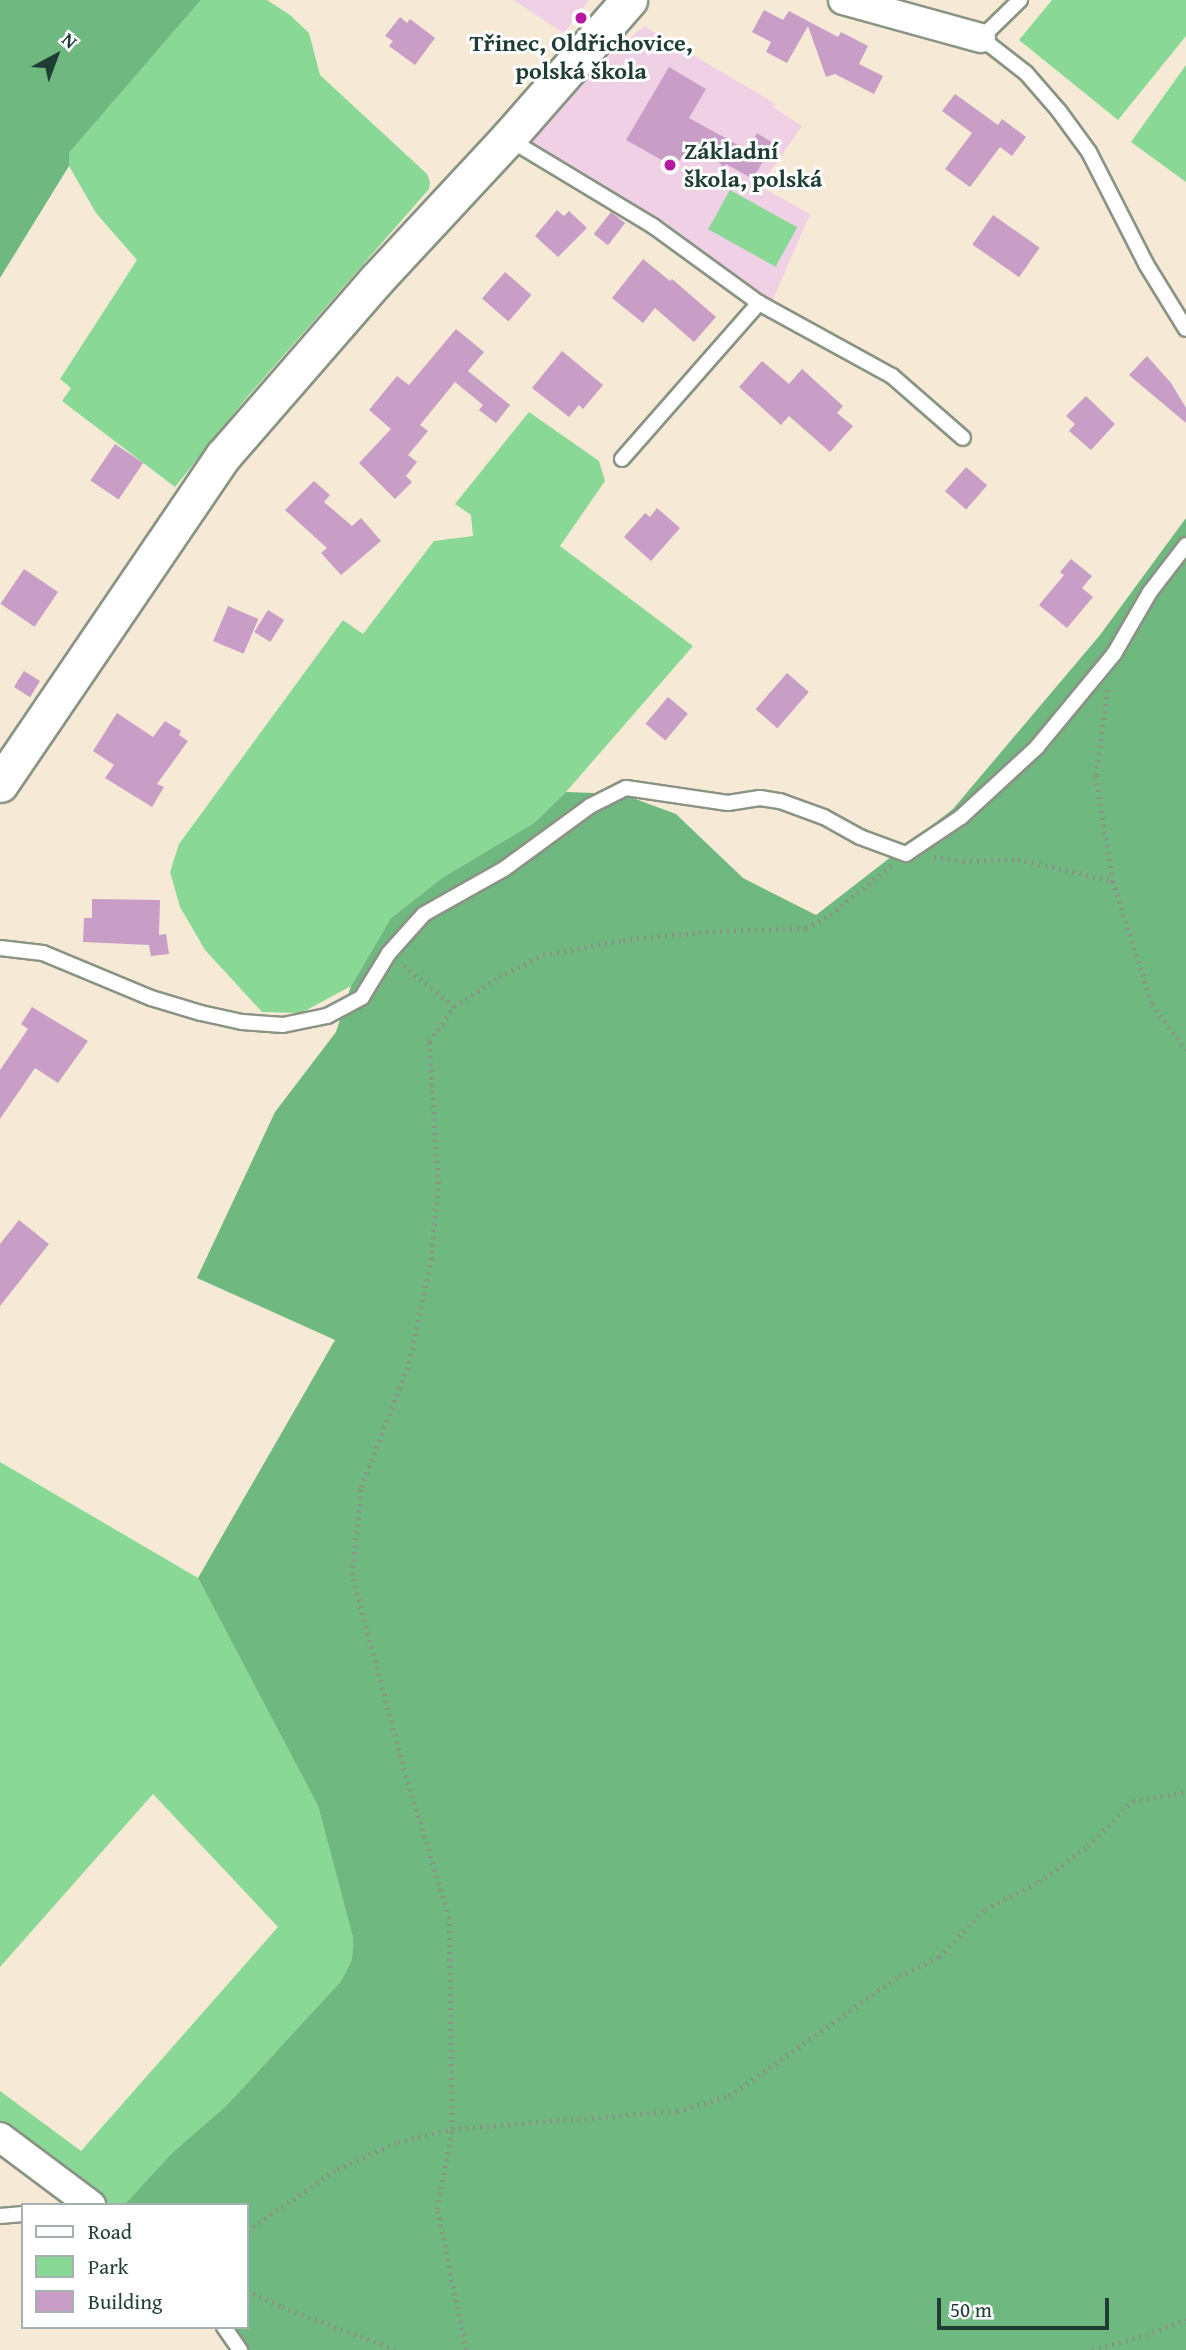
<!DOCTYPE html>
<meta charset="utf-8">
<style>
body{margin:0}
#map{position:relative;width:1186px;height:2350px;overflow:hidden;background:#f6ead6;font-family:"Gentium Book Plus",serif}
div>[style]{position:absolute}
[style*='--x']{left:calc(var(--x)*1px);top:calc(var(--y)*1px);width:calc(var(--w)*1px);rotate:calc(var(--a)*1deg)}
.built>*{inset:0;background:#f0d0e5}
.green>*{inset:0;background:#8ad896;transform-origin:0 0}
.forest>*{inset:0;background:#6fb87f}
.building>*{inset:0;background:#c89ec6;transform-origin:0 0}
.path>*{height:4.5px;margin-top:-2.25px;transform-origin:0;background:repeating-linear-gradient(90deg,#8a9485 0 2px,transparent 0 7px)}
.roads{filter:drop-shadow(2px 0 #8a9485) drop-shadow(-2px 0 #8a9485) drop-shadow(0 2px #8a9485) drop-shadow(0 -2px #8a9485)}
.service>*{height:14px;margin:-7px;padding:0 7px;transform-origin:7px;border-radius:7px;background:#fff}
.minor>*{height:28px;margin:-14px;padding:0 14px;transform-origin:14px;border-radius:14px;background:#fff}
.tertiary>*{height:35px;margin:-17.5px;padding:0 17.5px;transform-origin:17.5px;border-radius:17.5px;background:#fff}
.dots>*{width:19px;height:19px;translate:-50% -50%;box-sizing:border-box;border:4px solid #fff;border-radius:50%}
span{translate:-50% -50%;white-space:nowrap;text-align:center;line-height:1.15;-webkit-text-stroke:6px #fff;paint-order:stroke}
.poi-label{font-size:24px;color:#1f3d34;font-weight:700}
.left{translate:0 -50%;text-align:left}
.legend{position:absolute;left:21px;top:2203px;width:228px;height:126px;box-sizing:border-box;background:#fff;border:2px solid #a5b1ae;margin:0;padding:9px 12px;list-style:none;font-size:21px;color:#1f3d34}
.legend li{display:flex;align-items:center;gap:14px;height:35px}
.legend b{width:35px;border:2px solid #a5b1ae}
.north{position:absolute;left:21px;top:21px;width:70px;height:70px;-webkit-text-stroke:5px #fff;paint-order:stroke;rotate:41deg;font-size:19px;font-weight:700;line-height:28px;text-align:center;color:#1f3d34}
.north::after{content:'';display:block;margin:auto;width:24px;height:32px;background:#1f3d34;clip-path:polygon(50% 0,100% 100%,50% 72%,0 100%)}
.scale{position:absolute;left:937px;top:2298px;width:172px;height:32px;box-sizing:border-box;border:4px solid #1f3d34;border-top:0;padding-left:9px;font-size:21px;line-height:24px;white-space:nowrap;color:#1f3d34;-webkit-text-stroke:5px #fff;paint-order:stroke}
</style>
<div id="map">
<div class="built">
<i style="clip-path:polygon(513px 0,589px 0,564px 33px)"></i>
<i style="clip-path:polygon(644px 26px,776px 104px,774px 108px,802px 126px,760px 186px,810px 214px,772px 302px,655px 216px,529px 144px,597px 67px)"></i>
</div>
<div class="green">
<i style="clip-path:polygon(201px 0,267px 0,290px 15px,309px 33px,320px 75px,427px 174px,430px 182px,429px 189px,248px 396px,175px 487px,62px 401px,71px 388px,60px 379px,137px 260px,96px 213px,69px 166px,69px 153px)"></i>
<i style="clip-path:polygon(1052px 0,1186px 0,1186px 36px,1118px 120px,1019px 40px)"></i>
<i style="clip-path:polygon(1186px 65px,1186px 182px,1131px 142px)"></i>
<i style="left:730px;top:190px;width:77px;height:45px;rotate:29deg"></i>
<i style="clip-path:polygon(529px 412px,599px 461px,605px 481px,560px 546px,693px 646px,566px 792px,534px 823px,442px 878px,391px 918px,351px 986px,301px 1013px,262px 1012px,205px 950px,180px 907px,170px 872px,179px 844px,343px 620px,363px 634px,434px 541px,473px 536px,471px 515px,455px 504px)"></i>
<i style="clip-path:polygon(0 1462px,198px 1578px,318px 1806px,353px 1938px,352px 1959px,341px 1981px,227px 2105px,172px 2153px,124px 2205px,109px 2205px,0 2127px,0 2091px,81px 2151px,278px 1927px,153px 1794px,0 1967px)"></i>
</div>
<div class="forest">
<i style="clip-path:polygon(0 0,201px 0,69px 153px,69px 166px,0 278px)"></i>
<i style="clip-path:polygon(1186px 518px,1186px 2350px,248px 2350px,231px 2327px,247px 2327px,247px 2205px,124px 2205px,172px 2153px,227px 2105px,341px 1981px,352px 1959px,353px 1938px,318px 1806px,198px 1578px,335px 1340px,197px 1278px,275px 1112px,336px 1032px,351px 986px,391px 918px,442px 878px,534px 823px,566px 792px,622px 794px,676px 814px,743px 878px,816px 915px,953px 809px,1100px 635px)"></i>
</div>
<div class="building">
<i style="clip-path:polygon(764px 10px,783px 20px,789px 11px,838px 37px,841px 32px,868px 46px,859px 64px,883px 76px,874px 94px,835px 74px,826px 77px,808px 26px,787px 63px,766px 52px,771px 42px,752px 32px)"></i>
<i style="clip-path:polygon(400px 17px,407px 23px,410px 19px,435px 38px,415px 65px,389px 46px,393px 41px,385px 36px)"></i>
<i style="clip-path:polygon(669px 67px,706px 89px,689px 118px,747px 150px,757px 133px,773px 143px,753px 179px,726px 164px,724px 167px,694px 143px,674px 167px,626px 140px)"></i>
<i style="clip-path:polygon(955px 94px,998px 125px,1002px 119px,1026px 137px,1012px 156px,1000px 147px,970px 187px,945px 169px,972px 133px,942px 111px)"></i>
<i style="clip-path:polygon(557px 210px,564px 216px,569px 211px,587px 228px,558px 257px,535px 236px)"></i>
<i style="left:611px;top:212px;width:18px;height:28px;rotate:38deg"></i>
<i style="left:993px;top:215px;width:57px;height:36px;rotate:35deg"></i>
<i style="clip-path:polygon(643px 259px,670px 281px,672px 279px,716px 317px,694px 342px,655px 308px,643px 323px,612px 298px)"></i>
<i style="left:505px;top:272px;width:35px;height:35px;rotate:41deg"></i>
<i style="clip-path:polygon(456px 329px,484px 352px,468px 371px,510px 405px,496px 423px,479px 410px,483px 405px,455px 382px,420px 425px,428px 431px,408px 455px,417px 462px,406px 476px,412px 482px,395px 499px,359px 463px,391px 429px,369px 410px,397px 376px,409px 385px)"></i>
<i style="clip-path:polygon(562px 351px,603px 385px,583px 409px,579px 405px,569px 417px,532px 388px)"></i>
<i style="clip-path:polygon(1147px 356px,1171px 383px,1186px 408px,1186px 423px,1129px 375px)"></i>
<i style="clip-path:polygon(762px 361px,789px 384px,802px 369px,843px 406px,837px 413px,853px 426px,830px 452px,789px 416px,781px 425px,739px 387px)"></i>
<i style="clip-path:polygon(1086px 396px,1115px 424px,1091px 450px,1069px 431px,1075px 424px,1066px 416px)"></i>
<i style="left:115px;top:444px;width:34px;height:44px;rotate:34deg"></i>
<i style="left:966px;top:467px;width:28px;height:32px;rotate:41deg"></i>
<i style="clip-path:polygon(314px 481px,330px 495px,324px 502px,352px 526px,361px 518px,381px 541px,341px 575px,321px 553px,327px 548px,285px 510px)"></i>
<i style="clip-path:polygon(657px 508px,680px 528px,651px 561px,624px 537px,645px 513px,650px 517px)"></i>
<i style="clip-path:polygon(1071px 559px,1092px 576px,1082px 588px,1093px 597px,1067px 628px,1039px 605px,1064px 575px,1060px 572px)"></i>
<i style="left:24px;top:569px;width:41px;height:42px;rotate:34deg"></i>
<i style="left:228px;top:606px;width:33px;height:38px;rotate:23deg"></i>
<i style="left:268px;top:610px;width:19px;height:26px;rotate:32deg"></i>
<i style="left:24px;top:671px;width:19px;height:19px;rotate:32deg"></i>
<i style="left:787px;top:673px;width:29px;height:48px;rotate:41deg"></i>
<i style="left:668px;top:697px;width:26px;height:35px;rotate:40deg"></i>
<i style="clip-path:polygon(117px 713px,153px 737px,165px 721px,181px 731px,179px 735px,188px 741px,157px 784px,164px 787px,152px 807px,105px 778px,114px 765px,93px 751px)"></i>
<i style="clip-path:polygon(92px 899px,160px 900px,159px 935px,166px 934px,169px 954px,151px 956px,149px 945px,83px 942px,84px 918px,92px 918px)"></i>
<i style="clip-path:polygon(32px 1007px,88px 1041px,58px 1083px,35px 1068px,0 1119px,0 1070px,28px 1029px,21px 1024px)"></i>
<i style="clip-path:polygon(19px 1220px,49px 1244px,0 1306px,0 1244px)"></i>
</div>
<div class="path">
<i style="--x:1108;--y:690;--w:87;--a:97.9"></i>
<i style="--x:1096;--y:776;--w:106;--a:80.8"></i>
<i style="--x:1113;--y:881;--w:129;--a:72.4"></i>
<i style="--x:1152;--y:1004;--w:57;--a:53.5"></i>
<i style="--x:934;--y:857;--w:29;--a:8"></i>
<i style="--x:963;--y:861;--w:55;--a:-2.1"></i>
<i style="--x:1018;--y:859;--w:98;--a:13"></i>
<i style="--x:454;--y:1007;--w:54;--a:-33.7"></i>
<i style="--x:499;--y:977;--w:49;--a:-26.6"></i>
<i style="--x:543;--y:955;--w:81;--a:-10.6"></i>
<i style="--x:623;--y:940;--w:76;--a:-6"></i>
<i style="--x:699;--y:932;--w:107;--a:-2.1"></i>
<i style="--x:806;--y:928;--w:27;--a:-28"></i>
<i style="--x:830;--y:915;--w:80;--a:-38.9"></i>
<i style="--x:247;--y:2231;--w:109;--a:-34.6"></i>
<i style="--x:337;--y:2169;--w:67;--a:-23.9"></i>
<i style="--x:398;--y:2142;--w:56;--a:-13.5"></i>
<i style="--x:452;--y:2129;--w:211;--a:-90.8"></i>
<i style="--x:449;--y:1918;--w:147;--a:-107"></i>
<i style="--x:406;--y:1777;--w:209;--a:-105"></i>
<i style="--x:352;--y:1575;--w:88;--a:-84.2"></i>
<i style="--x:361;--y:1487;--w:133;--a:-68.8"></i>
<i style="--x:409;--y:1363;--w:105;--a:-77.9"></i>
<i style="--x:431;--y:1260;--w:76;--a:-84.7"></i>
<i style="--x:438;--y:1184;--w:143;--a:-93.6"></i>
<i style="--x:429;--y:1041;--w:42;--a:-53.7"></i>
<i style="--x:454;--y:1007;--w:70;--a:-140.8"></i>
<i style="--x:247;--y:2290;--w:39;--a:26"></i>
<i style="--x:282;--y:2307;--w:123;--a:20.5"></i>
<i style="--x:466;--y:2350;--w:144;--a:-101.6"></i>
<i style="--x:437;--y:2209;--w:81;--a:-79.4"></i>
<i style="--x:452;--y:2129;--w:226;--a:-4.6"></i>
<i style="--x:677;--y:2111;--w:54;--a:-16.1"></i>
<i style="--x:729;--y:2096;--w:208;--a:-35.2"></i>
<i style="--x:899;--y:1976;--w:44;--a:-25.4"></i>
<i style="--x:939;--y:1957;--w:66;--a:-46.2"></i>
<i style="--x:985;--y:1909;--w:60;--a:-26.6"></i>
<i style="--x:1039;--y:1882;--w:61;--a:-36.3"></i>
<i style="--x:1088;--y:1846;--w:64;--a:-45"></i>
<i style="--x:1133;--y:1801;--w:54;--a:-9.6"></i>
<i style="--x:1092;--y:2350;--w:56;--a:-15.5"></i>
<i style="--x:1146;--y:2335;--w:43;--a:-21.8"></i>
</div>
<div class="roads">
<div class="service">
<i style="--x:1020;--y:0;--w:54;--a:135.7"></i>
<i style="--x:981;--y:38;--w:57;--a:37.9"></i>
<i style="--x:1026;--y:73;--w:50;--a:49"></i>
<i style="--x:1059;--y:111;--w:51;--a:53.8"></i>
<i style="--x:1089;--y:152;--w:126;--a:63"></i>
<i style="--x:1146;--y:264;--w:76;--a:58.4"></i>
<i style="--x:509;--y:139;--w:168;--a:31.1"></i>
<i style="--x:653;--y:226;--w:131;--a:36"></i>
<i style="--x:759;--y:303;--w:152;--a:28.8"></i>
<i style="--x:892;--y:376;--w:94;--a:41.1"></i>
<i style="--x:622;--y:459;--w:208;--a:-48.7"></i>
<i style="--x:0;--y:948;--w:43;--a:6.6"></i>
<i style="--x:43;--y:953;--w:117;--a:22.6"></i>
<i style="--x:151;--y:998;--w:52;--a:16.7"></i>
<i style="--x:201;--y:1013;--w:42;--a:12.4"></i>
<i style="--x:242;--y:1022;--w:41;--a:4.2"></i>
<i style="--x:283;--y:1025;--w:45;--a:-11.6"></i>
<i style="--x:327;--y:1016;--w:40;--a:-28"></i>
<i style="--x:362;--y:997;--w:52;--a:-58.5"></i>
<i style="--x:389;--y:953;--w:52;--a:-48.1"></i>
<i style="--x:424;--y:914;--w:92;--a:-29.4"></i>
<i style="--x:504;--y:869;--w:107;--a:-36.2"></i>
<i style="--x:590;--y:806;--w:40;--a:-26.6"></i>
<i style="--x:626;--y:788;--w:103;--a:8.4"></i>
<i style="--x:728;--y:803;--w:32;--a:-9"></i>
<i style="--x:760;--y:798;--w:20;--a:9"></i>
<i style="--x:780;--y:801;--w:47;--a:20"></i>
<i style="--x:824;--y:817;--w:41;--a:29.1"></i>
<i style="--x:860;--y:837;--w:49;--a:20.3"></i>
<i style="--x:906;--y:854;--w:66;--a:-33.9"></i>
<i style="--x:961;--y:817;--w:103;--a:-42.6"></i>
<i style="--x:1037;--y:747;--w:121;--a:-50.4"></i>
<i style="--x:1114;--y:654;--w:72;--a:-59.9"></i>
<i style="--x:1150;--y:592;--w:59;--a:-52.5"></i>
<i style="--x:0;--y:2216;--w:23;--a:-5"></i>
<i style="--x:224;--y:2327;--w:28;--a:55"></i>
</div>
<div class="minor">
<i style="--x:843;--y:0;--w:143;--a:15.4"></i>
<i style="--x:0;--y:2137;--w:114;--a:36.8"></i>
</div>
<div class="tertiary">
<i style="--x:0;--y:784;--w:397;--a:-55.8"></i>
<i style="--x:223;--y:456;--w:233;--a:-49"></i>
<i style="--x:376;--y:280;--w:194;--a:-47.1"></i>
<i style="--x:508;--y:138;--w:184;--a:-48.8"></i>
</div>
</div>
<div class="dots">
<i style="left:581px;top:18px;background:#b5179e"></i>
<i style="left:670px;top:165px;background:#b5179e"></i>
</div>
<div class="poi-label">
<span style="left:581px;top:57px">Třinec, Oldřichovice,<br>polská škola</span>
<span class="left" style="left:684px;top:165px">Základní<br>škola, polská</span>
</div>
<ul class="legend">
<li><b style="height:9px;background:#fff"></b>Road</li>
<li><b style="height:19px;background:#8ad896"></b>Park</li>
<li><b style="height:19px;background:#c89ec6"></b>Building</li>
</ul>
<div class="north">N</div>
<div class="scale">50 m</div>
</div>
